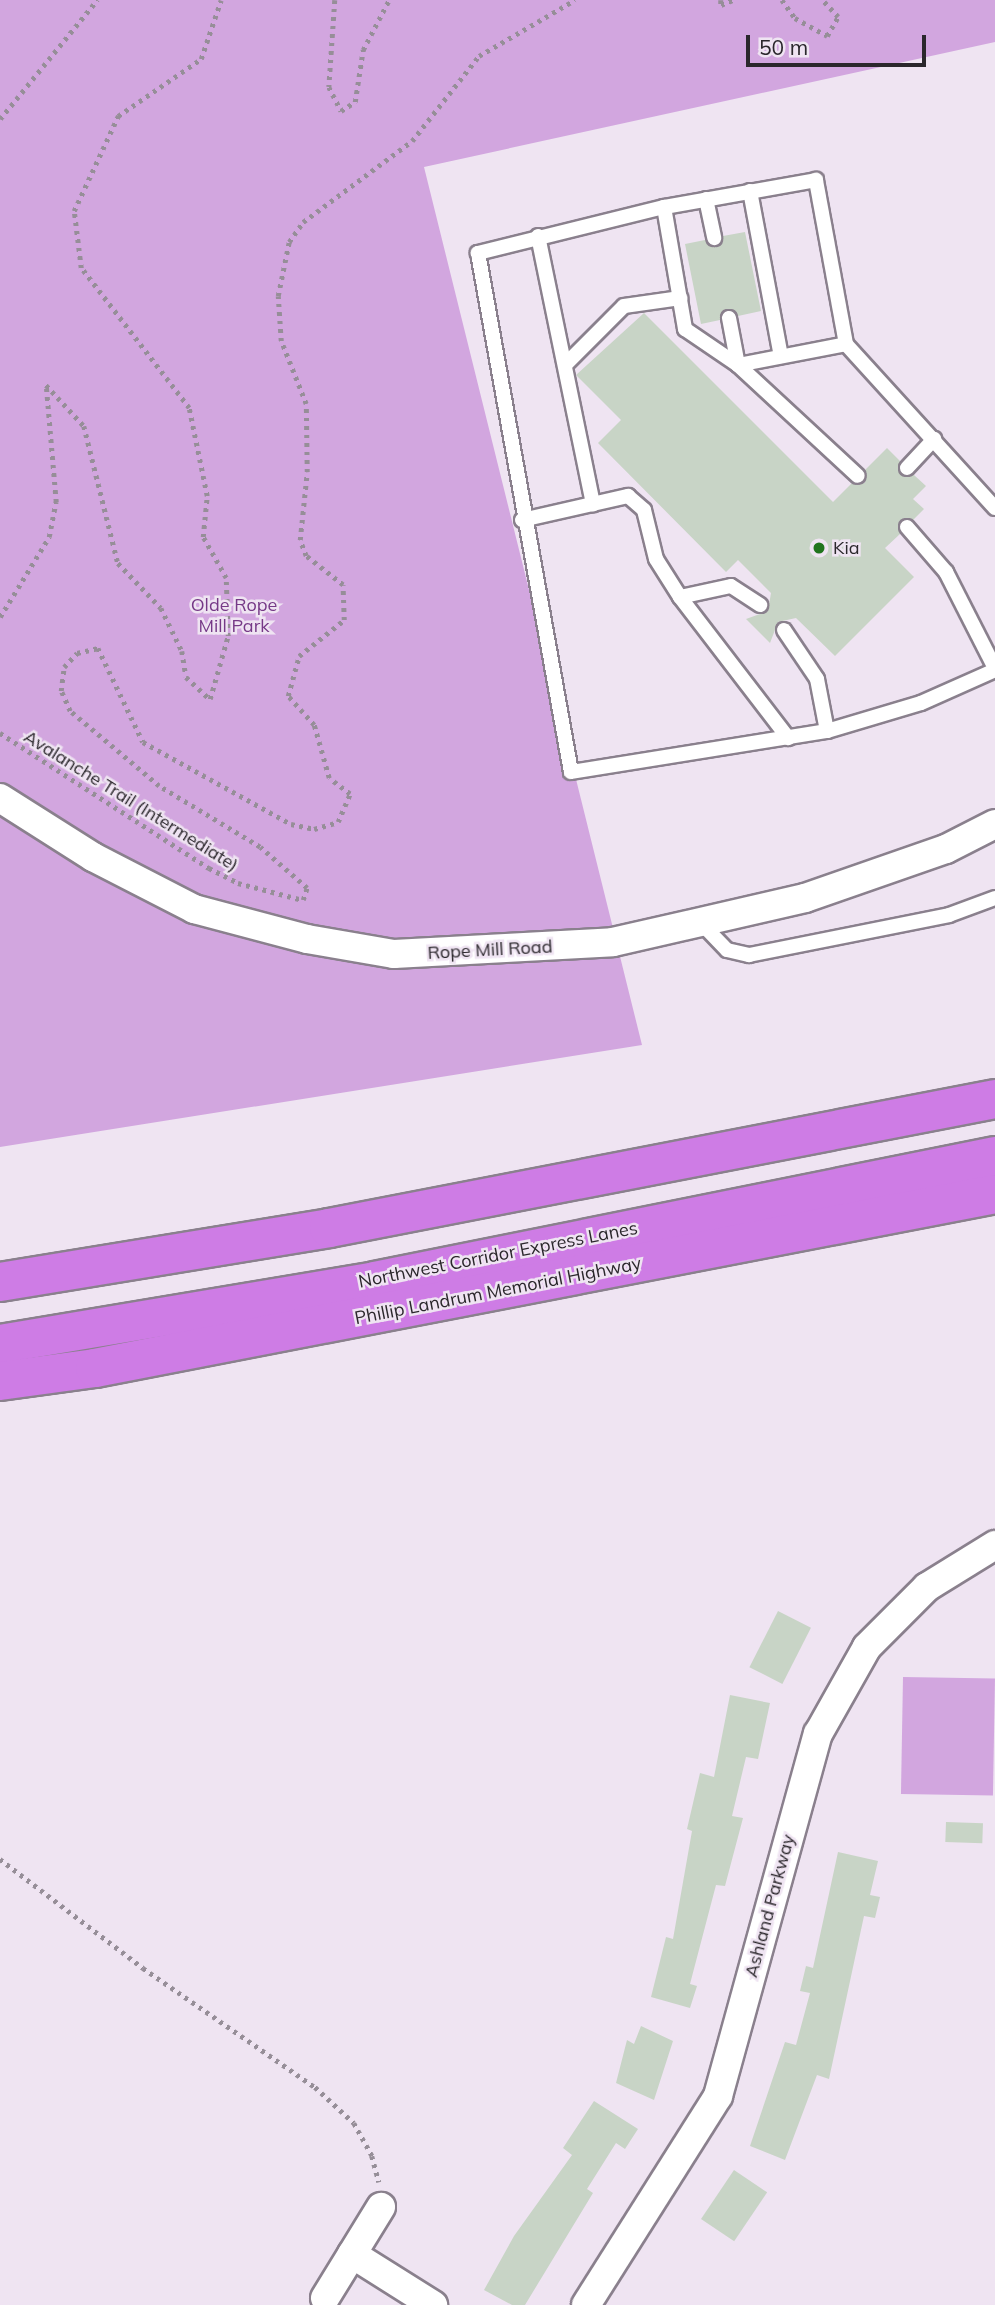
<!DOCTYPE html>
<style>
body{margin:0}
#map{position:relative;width:995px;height:2305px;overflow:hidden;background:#efe4f2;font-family:Mulish,sans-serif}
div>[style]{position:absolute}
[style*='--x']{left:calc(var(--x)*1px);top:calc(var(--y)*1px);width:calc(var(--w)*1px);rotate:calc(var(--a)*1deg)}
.green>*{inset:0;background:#d2a6df;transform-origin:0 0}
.building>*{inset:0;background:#c8d4c6;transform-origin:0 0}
.path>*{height:4.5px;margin-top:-2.25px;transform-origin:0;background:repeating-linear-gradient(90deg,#968e98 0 3.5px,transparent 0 8.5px)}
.roads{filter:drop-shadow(2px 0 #8a808d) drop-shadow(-2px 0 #8a808d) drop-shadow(0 2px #8a808d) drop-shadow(0 -2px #8a808d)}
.lane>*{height:14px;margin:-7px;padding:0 7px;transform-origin:7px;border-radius:7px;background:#fff}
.street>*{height:28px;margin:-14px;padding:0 14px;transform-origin:14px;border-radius:14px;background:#fff}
.highway>*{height:38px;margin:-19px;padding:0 19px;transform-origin:19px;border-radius:19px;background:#ce7ce5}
.dots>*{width:19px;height:19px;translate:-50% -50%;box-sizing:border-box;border:4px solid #efe4f2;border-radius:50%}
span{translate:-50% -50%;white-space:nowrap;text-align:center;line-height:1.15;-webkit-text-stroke:5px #efe4f2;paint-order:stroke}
.poi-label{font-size:18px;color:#2b272c}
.left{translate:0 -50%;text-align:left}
.park-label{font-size:18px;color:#763987}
.street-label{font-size:18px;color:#2b272c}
.scale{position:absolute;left:746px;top:35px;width:180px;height:32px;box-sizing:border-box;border:4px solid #2b272c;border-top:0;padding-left:9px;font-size:21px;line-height:24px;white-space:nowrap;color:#2b272c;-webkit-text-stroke:5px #efe4f2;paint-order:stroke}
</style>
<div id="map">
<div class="green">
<i style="clip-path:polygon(0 0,995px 0,995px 42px,424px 167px,642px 1045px,0 1147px)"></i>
<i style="left:903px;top:1677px;width:92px;height:117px;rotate:1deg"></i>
</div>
<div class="building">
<i style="clip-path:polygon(745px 232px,761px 311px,738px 316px,727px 309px,720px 320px,701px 324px,685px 244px,705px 240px,715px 247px,723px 236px)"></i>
<i style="clip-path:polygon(644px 313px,833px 502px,852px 483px,865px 483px,865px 470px,887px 448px,900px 461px,900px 475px,914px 475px,926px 486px,913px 499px,924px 509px,913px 520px,900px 520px,900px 534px,885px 548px,914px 577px,835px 656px,796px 618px,778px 622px,770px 643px,746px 619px,768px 611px,771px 593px,738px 560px,726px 572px,598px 443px,621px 420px,576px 375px)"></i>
<i style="left:778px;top:1611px;width:37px;height:63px;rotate:27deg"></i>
<i style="clip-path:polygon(730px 1695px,770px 1703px,758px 1759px,746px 1757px,732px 1816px,743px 1818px,725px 1886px,716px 1885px,690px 1984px,697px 1986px,690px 2008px,651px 1997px,666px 1937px,673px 1939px,692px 1831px,687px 1829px,700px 1773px,714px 1777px)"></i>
<i style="left:946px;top:1822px;width:37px;height:20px;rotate:2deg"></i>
<i style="clip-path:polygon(838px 1852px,878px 1861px,870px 1895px,880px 1897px,875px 1918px,864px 1916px,829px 2079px,817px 2075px,785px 2160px,750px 2146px,785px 2042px,796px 2045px,810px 1993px,800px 1991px,806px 1966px,813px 1968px)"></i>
<i style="clip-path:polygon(641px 2026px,673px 2041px,654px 2100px,616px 2083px,627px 2040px,634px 2044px)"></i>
<i style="clip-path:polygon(594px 2101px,638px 2129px,625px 2149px,616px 2143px,587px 2189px,593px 2193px,525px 2305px,512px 2305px,484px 2290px,514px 2236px,572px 2155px,563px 2148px)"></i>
<i style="left:734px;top:2170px;width:40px;height:59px;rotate:34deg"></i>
</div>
<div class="path">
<i style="--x:335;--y:0;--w:87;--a:93.9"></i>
<i style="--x:329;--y:87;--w:27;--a:63"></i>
<i style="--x:341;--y:111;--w:17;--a:-33"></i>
<i style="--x:355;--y:102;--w:53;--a:-81.3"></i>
<i style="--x:363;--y:50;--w:56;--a:-62.5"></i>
<i style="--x:721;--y:0;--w:5;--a:90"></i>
<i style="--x:721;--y:5;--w:13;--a:-23"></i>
<i style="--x:782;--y:0;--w:22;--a:54"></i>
<i style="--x:795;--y:18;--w:37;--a:29"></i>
<i style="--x:827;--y:36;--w:22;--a:-60"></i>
<i style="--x:838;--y:17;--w:23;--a:-133"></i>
<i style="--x:0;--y:119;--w:154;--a:-50.8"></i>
<i style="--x:0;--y:617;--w:94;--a:-58.5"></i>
<i style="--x:49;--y:537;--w:36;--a:-79"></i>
<i style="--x:56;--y:502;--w:117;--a:-94.9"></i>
<i style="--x:46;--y:385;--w:56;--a:47.2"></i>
<i style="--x:84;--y:426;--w:141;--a:76.1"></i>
<i style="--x:118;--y:563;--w:62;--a:46.3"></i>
<i style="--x:161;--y:608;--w:48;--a:64"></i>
<i style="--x:182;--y:651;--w:26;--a:81"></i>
<i style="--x:186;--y:677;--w:33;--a:43"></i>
<i style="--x:210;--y:699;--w:66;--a:-74.1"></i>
<i style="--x:228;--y:636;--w:58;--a:-92"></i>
<i style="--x:226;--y:578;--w:47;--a:-119.3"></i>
<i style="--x:203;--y:537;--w:41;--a:-84.4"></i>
<i style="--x:207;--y:496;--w:90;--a:-101.6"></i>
<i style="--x:189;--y:408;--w:177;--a:-127.6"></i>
<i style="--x:81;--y:268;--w:57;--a:-97"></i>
<i style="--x:74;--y:211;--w:105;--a:-65.1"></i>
<i style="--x:118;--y:116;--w:101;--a:-34.5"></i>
<i style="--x:201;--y:59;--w:62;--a:-71.3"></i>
<i style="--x:0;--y:733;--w:249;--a:32.9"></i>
<i style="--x:209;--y:868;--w:33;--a:27"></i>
<i style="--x:238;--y:883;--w:67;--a:14.7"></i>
<i style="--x:303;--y:900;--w:13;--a:-72"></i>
<i style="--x:307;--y:888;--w:62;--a:-138.9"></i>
<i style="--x:260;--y:847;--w:118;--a:-148.9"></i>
<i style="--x:159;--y:786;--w:116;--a:-139.9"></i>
<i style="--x:70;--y:711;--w:22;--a:-114"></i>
<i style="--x:61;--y:691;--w:24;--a:-83"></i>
<i style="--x:64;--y:667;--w:19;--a:-47"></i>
<i style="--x:77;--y:653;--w:22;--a:-13"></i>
<i style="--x:98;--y:648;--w:104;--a:64.4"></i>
<i style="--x:143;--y:742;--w:169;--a:29"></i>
<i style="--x:291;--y:824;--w:24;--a:12"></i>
<i style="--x:314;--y:829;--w:25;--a:-16"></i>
<i style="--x:338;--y:822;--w:30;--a:-67"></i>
<i style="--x:350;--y:794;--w:26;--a:-143"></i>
<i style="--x:329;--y:778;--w:55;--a:-105.8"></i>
<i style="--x:314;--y:725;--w:39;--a:-132"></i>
<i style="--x:288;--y:696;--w:41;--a:-74.6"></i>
<i style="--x:299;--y:656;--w:58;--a:-38.7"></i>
<i style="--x:344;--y:620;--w:35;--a:-92"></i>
<i style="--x:343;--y:585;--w:47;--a:-141.9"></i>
<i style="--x:306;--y:556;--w:17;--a:-111"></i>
<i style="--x:300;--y:540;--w:68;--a:-84.1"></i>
<i style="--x:307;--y:472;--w:68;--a:-90.8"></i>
<i style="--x:306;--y:404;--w:68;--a:-111.6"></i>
<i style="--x:281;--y:341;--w:45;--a:-93.8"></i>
<i style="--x:278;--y:296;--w:55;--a:-78.5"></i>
<i style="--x:289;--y:242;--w:24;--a:-55"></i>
<i style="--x:303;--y:222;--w:136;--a:-36.6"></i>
<i style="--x:412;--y:141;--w:108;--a:-51.8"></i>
<i style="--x:479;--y:56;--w:111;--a:-30.3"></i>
<i style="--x:0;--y:1859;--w:180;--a:37.3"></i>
<i style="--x:143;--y:1968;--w:209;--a:34.7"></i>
<i style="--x:315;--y:2087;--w:53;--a:42.7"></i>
<i style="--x:354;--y:2123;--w:38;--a:61"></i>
<i style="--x:372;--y:2156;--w:27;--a:75"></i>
</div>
<div class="roads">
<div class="lane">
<i style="--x:750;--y:191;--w:168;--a:79.4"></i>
<i style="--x:706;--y:199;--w:40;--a:78"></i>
<i style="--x:664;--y:207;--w:124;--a:80.2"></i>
<i style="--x:685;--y:329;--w:64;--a:34.2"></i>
<i style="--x:738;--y:365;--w:110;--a:-11"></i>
<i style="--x:538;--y:236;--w:274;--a:78.4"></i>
<i style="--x:729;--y:318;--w:48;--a:79.2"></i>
<i style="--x:738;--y:365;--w:163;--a:42.8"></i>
<i style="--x:565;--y:365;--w:83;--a:-45"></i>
<i style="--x:624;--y:306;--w:57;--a:-8.1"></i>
<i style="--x:907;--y:468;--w:40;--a:-47"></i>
<i style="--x:995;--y:508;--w:222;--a:-132.3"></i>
<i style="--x:846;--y:344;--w:167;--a:-100.4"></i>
<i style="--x:816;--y:180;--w:154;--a:169.9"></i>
<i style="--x:664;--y:207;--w:192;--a:166.1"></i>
<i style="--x:478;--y:253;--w:527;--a:79.84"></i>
<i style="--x:571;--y:772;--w:259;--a:-9.1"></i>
<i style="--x:827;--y:731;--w:98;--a:-16.6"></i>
<i style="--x:921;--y:703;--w:81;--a:-24"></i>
<i style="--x:522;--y:520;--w:109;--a:-12.8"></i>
<i style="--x:628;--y:496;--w:21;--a:41"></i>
<i style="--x:644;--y:510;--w:50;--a:76.2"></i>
<i style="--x:656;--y:559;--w:45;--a:57.7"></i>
<i style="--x:680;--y:597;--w:178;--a:52.5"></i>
<i style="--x:907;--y:527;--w:60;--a:49.1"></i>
<i style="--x:946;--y:572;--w:108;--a:63"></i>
<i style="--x:680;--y:597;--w:52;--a:-12.2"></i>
<i style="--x:731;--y:586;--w:35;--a:33"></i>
<i style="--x:784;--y:630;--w:59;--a:56"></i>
<i style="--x:817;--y:679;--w:53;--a:79.1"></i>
<i style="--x:700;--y:922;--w:39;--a:46"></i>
<i style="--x:727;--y:950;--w:23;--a:13"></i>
<i style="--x:749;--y:955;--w:204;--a:-11.3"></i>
<i style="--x:949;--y:915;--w:49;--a:-20.3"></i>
</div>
<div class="street">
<i style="--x:0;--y:798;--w:110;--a:32.4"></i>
<i style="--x:93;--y:857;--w:114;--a:27.2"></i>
<i style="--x:194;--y:909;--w:117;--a:14.9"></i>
<i style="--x:307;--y:939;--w:88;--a:9.8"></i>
<i style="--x:394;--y:954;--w:219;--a:-3.1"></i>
<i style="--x:613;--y:942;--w:197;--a:-12.9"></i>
<i style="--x:805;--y:898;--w:149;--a:-19.2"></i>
<i style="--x:946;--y:849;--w:55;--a:-27"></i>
<i style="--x:352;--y:2254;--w:96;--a:32.2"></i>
<i style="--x:325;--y:2298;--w:107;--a:-58.4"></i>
<i style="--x:586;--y:2305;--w:247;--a:-57.7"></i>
<i style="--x:718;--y:2096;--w:376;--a:-74.6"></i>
<i style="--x:818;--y:1734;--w:100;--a:-60.6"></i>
<i style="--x:867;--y:1647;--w:85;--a:-45"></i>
<i style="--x:927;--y:1587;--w:80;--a:-31.7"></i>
</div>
<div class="highway">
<i style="--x:0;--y:1282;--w:333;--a:-9.3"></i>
<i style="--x:329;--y:1228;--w:678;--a:-10.96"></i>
<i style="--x:0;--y:1344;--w:380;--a:-9.5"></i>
<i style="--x:375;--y:1281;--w:632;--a:-11.4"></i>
<i style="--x:0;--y:1381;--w:96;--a:-7.8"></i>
<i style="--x:95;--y:1368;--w:917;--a:-10.94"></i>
</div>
</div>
<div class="dots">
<i style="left:819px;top:548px;background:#21741e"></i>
</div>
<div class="poi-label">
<span class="left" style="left:833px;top:548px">Kia</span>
</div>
<div class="park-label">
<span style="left:234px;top:616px">Olde Rope<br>Mill Park</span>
</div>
<div class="street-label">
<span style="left:131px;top:801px;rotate:32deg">Avalanche Trail (Intermediate)</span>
<span style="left:490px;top:950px;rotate:-3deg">Rope Mill Road</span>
<span style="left:498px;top:1255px;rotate:-11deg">Northwest Corridor Express Lanes</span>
<span style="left:498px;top:1291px;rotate:-11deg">Phillip Landrum Memorial Highway</span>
<span style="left:770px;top:1906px;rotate:-75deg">Ashland Parkway</span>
</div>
<div class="scale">50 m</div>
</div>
